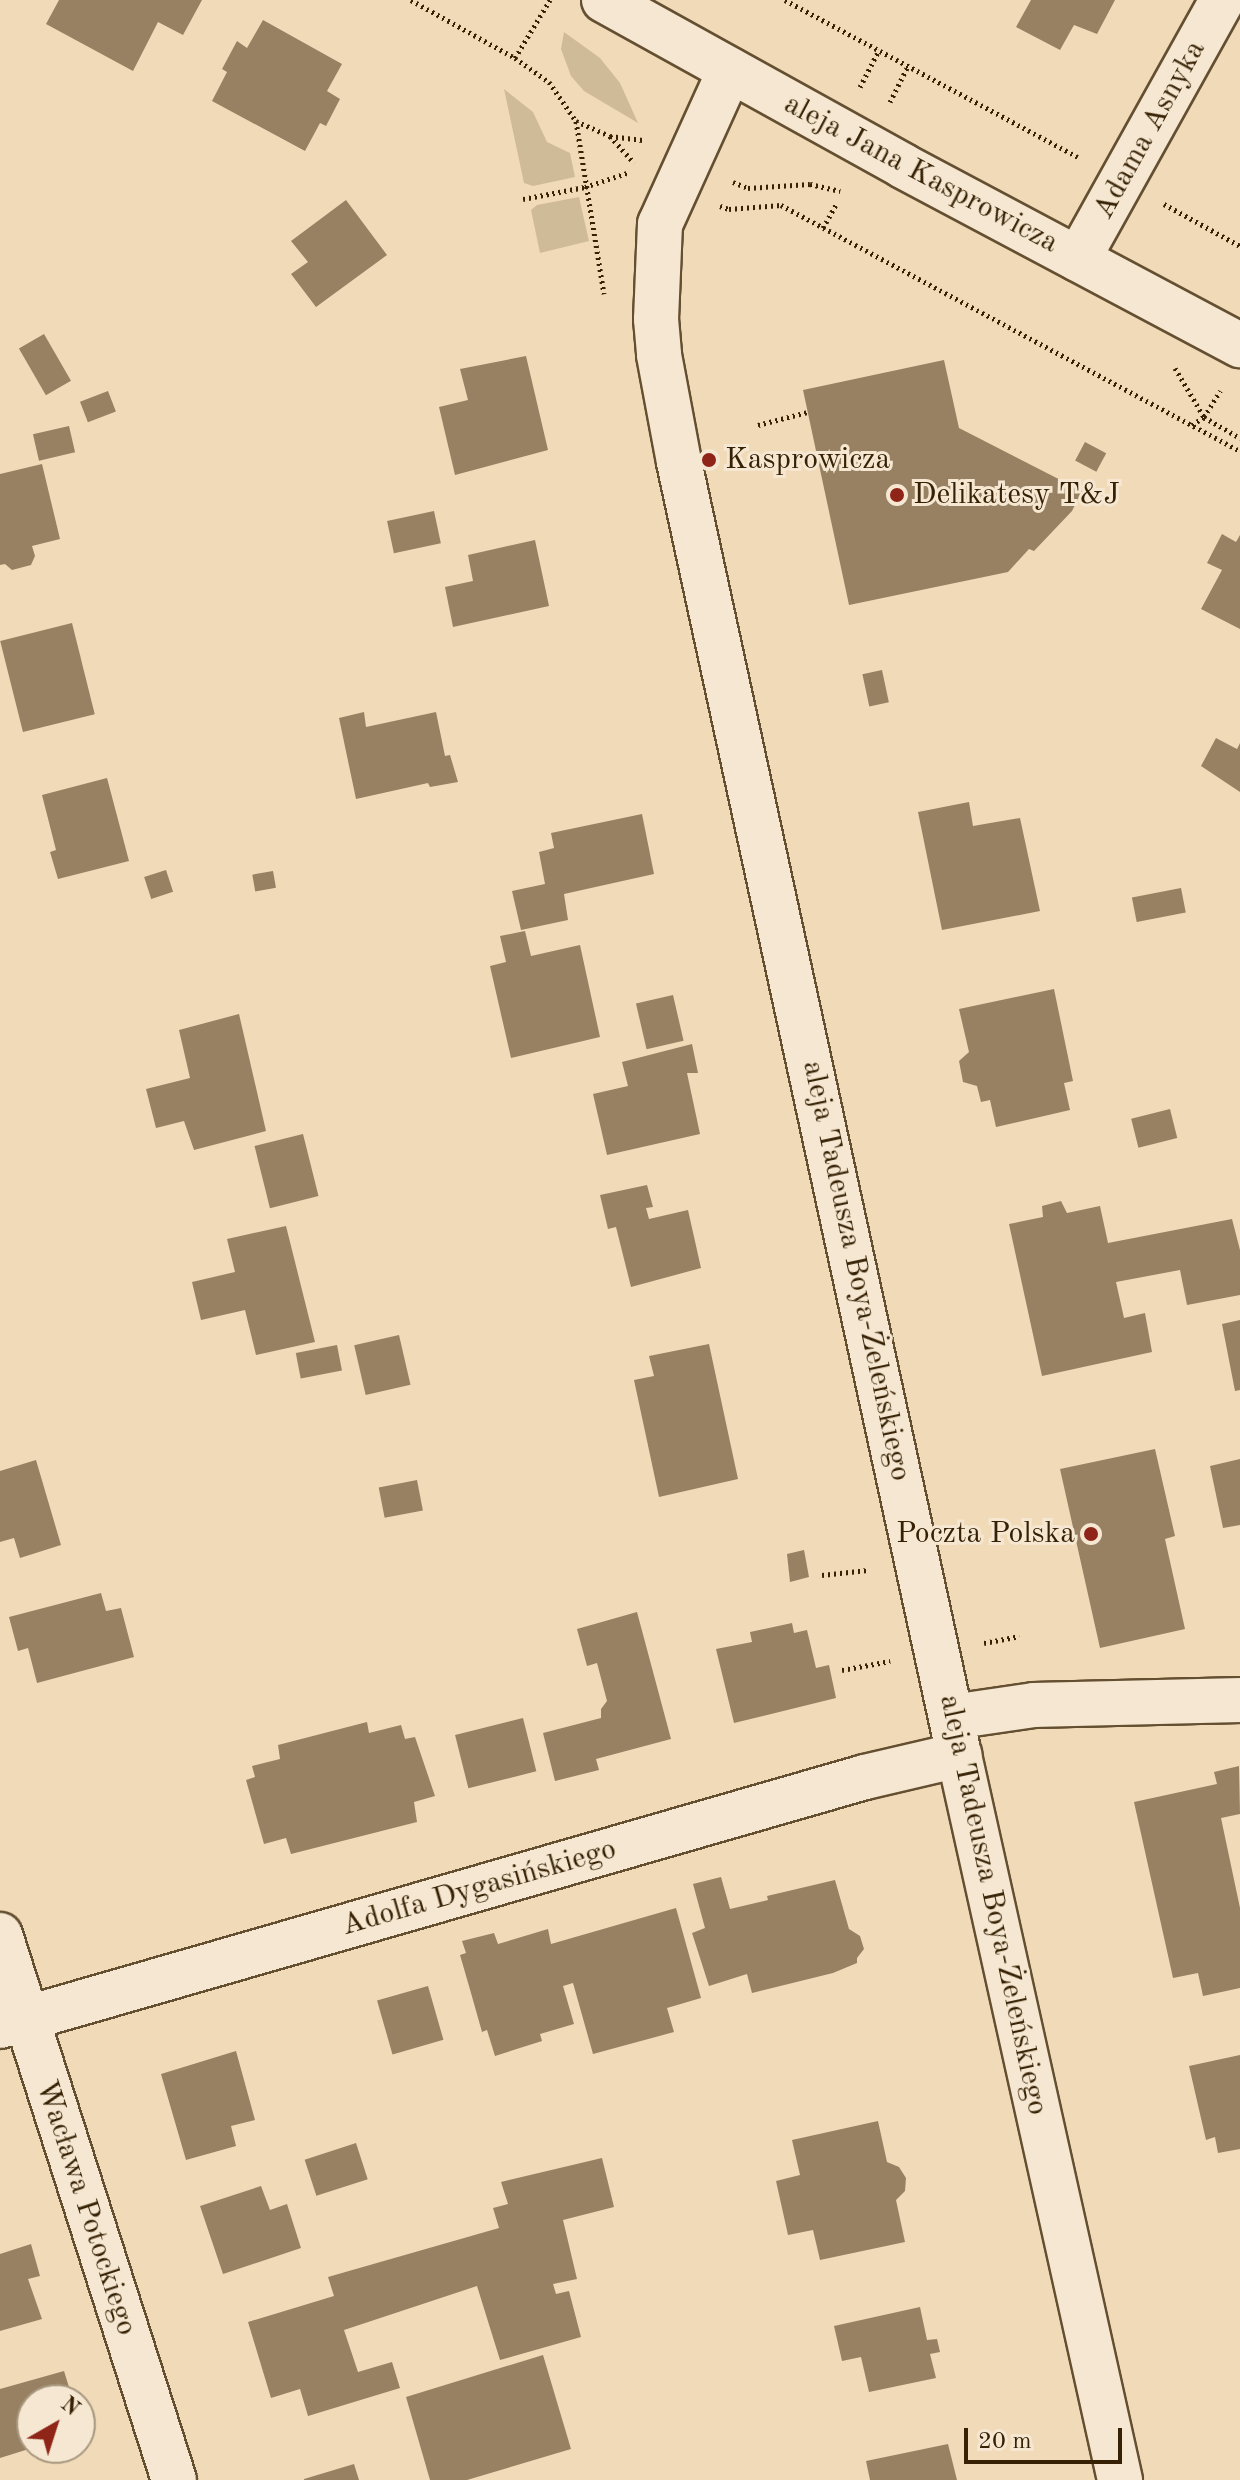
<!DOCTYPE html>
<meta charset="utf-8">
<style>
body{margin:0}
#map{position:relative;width:1240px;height:2480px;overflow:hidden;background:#f0dab8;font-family:"Old Standard TT",serif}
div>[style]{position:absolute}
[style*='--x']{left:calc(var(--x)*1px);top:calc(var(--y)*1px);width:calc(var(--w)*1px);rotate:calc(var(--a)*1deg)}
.green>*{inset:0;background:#d0bb99}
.building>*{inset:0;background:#978162;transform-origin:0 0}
.path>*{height:5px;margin-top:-2.5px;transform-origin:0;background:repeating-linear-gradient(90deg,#362104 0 2px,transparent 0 6px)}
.roads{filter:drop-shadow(2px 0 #644f31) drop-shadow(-2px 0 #644f31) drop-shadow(0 2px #644f31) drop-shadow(0 -2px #644f31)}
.minor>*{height:44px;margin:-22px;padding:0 22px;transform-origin:22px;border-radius:22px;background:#f5e7d1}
.dots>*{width:22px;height:22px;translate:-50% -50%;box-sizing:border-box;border:4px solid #f5e7d1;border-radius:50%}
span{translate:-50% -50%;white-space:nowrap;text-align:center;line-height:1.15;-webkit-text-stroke:6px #f5e7d1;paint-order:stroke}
.street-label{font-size:30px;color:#362104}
.poi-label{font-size:30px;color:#362104}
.left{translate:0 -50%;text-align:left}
.right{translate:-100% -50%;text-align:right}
.north{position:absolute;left:16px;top:2384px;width:80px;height:80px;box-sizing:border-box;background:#f5e7d1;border:2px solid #a9987f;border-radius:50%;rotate:39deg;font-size:22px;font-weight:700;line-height:32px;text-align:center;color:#362104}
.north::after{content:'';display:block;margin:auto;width:28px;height:36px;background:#8f2418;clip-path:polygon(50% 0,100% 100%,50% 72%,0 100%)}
.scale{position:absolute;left:964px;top:2428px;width:158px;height:36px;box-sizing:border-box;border:4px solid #362104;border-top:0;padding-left:10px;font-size:24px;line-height:28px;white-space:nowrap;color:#362104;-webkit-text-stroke:6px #f5e7d1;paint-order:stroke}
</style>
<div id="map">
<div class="green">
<i style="clip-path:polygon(564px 32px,600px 58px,620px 83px,638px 123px,584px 91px,571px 76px,561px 49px)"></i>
<i style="clip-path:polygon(504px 89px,533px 112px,547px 142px,570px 153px,575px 177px,533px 186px,524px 183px)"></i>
<i style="clip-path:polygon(579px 197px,589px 241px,540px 253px,531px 210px,537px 205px)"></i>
</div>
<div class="building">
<i style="clip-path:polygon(59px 0,202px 0,183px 35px,158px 22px,133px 71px,46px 24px)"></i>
<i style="clip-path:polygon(1031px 0,1115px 0,1097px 34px,1074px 25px,1060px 50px,1016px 27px)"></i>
<i style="clip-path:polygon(263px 20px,342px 64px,327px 91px,340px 99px,326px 126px,320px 123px,305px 151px,212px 101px,227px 72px,222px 69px,237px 41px,247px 48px)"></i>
<i style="clip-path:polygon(346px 200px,387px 255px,316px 307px,291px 274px,308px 262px,291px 241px)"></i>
<i style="left:44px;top:334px;width:54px;height:29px;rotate:60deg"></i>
<i style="clip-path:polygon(526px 356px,548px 450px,455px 475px,439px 407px,468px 400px,460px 369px)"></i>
<i style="clip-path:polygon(944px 360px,959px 428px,1082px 491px,1072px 511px,1034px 551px,1029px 549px,1008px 572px,849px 605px,803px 390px)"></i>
<i style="left:108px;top:391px;width:22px;height:30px;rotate:69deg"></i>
<i style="left:69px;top:426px;width:27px;height:37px;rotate:77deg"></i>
<i style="left:1085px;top:442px;width:24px;height:21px;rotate:28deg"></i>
<i style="clip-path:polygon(42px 464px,60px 539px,32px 546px,35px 556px,31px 565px,12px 570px,5px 564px,0 565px,0 474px)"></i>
<i style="left:434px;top:511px;width:33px;height:48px;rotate:78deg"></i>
<i style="clip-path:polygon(1222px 534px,1236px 542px,1240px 535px,1240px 629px,1201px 609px,1222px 570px,1207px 563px)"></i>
<i style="clip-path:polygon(535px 540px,549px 606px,453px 627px,445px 587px,473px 581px,468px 555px)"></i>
<i style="left:72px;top:623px;width:94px;height:74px;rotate:76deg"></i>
<i style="left:882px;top:670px;width:33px;height:20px;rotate:78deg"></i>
<i style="clip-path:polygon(364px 712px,366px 727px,436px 712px,445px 756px,450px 755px,458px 782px,430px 787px,428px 783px,356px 799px,339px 718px)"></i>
<i style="clip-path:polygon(1216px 738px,1237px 749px,1240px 743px,1240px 792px,1201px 766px)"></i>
<i style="clip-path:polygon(107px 778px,129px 861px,58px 879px,50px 852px,56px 850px,42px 795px)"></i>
<i style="clip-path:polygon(969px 802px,973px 826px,1020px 818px,1040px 911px,942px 930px,918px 812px)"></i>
<i style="clip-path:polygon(642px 814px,654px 874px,564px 894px,568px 920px,521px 930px,512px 891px,545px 884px,539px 852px,554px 848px,551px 833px)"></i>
<i style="left:166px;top:870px;width:23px;height:23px;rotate:72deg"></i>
<i style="left:273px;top:871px;width:17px;height:21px;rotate:80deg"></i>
<i style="left:1181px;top:888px;width:25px;height:50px;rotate:79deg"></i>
<i style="clip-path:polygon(525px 931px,531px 956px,580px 945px,600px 1037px,511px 1058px,490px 966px,506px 962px,500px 936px)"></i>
<i style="clip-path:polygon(1054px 989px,1073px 1081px,1064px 1083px,1070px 1110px,996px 1127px,990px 1100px,981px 1102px,977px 1086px,963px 1082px,959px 1061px,969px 1052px,959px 1009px)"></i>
<i style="left:673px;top:995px;width:47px;height:38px;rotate:77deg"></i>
<i style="clip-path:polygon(239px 1014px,266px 1131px,194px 1150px,184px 1121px,156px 1128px,146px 1089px,190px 1078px,179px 1030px)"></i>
<i style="clip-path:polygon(692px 1044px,698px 1073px,687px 1073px,700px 1134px,607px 1155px,593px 1094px,628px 1086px,622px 1062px)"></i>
<i style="left:1170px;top:1109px;width:30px;height:40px;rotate:76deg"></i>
<i style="left:303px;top:1134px;width:64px;height:50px;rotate:76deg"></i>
<i style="clip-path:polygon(647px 1185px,653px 1207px,646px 1208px,649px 1219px,688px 1210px,701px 1268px,631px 1287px,616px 1227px,608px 1229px,600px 1195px)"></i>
<i style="clip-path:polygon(1061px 1201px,1067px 1213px,1100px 1206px,1108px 1243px,1232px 1219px,1240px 1250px,1240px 1295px,1187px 1305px,1180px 1270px,1116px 1282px,1124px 1318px,1145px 1313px,1152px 1352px,1042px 1376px,1009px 1224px,1043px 1217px,1042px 1206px)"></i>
<i style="clip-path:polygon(286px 1226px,315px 1342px,256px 1355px,245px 1310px,201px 1320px,192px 1282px,235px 1272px,227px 1239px)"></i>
<i style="clip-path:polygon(1240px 1320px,1240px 1390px,1235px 1391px,1222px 1324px)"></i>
<i style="left:399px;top:1335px;width:51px;height:46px;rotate:77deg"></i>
<i style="clip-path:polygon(709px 1344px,738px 1479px,659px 1497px,634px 1380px,654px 1376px,649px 1356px)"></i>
<i style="left:337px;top:1345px;width:26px;height:42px;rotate:79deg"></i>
<i style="clip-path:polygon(1155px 1449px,1175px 1536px,1165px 1539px,1185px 1629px,1100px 1648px,1060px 1469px)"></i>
<i style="clip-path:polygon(1240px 1459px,1240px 1525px,1223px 1528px,1210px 1466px)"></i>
<i style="clip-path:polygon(36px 1460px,61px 1545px,20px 1558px,14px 1538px,0 1542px,0 1471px)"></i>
<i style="left:417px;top:1480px;width:31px;height:39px;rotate:79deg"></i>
<i style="clip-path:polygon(804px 1550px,809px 1577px,790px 1582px,787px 1554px)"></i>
<i style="clip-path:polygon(101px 1593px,106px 1611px,121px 1608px,134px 1657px,37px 1683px,28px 1648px,18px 1651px,9px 1617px)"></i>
<i style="clip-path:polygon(637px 1612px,671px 1739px,596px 1759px,599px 1770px,555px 1781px,543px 1733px,601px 1718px,601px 1709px,607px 1701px,597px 1663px,587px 1666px,577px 1629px)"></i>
<i style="clip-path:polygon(792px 1623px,794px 1633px,807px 1630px,816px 1668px,829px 1665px,836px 1698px,734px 1723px,716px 1649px,752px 1642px,750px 1632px)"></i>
<i style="left:523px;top:1718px;width:55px;height:70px;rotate:76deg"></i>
<i style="clip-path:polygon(367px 1722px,369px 1733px,401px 1725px,405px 1739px,415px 1737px,435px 1796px,414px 1802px,417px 1822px,291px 1854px,286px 1838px,264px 1844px,246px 1780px,255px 1777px,252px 1766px,280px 1759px,278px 1745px)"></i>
<i style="clip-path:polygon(1239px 1766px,1240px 1814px,1221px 1818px,1240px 1908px,1240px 1988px,1203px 1996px,1198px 1973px,1173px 1978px,1134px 1802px,1217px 1784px,1214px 1772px)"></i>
<i style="clip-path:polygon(721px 1877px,730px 1909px,768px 1900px,767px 1896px,835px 1880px,849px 1929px,860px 1936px,864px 1949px,857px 1958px,857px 1963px,833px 1973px,752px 1993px,747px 1974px,709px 1986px,692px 1933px,705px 1928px,693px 1884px)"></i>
<i style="clip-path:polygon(676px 1908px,701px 1998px,667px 2008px,674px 2032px,593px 2054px,573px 1983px,563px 1986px,574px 2024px,540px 2034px,542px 2041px,495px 2056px,487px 2030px,482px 2032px,471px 1993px,460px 1955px,466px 1953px,462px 1941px,494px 1933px,498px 1944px,548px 1929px,551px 1944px)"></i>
<i style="left:428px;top:1986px;width:56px;height:53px;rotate:74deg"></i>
<i style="clip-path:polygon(236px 2051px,255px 2120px,231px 2126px,236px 2146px,186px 2160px,161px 2074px)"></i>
<i style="clip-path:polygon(1240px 2055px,1240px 2149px,1218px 2153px,1215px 2137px,1206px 2140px,1189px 2066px)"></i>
<i style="clip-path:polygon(878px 2121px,887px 2162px,899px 2167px,906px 2178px,905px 2191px,896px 2200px,905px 2242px,820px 2260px,813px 2230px,788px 2235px,776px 2181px,800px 2175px,792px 2140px)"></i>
<i style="left:356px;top:2143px;width:38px;height:54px;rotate:72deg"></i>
<i style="clip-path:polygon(602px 2158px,614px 2207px,563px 2220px,577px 2279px,553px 2284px,556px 2294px,569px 2291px,581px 2337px,500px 2360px,477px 2286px,344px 2330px,358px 2372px,392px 2362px,400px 2388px,308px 2416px,300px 2389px,271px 2398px,248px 2322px,334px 2296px,328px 2277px,499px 2228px,493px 2208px,508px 2204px,501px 2182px)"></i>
<i style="clip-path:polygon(261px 2186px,270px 2210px,287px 2204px,301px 2248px,223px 2274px,200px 2206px)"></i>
<i style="clip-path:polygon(31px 2244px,40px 2276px,28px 2279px,42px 2319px,0 2331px,0 2254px)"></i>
<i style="clip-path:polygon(920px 2307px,927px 2340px,937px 2339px,940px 2352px,930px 2354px,936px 2378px,869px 2392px,861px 2357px,842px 2361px,834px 2326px)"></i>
<i style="clip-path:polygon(543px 2355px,571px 2449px,467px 2480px,430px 2480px,406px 2397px)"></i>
<i style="clip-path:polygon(64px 2371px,73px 2400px,32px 2400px,32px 2448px,0 2458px,0 2389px)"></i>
<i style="clip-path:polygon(948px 2444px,957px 2480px,870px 2480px,866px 2461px)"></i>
<i style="clip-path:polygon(354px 2464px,359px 2480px,304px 2480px,304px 2479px)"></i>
</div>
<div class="path">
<i style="--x:411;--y:0;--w:119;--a:29.1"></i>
<i style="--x:515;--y:58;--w:42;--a:35.2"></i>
<i style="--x:549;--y:82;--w:47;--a:55.3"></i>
<i style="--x:576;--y:121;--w:175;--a:80.8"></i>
<i style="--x:785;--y:0;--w:332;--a:28.2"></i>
<i style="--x:515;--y:58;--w:68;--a:-58.9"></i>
<i style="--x:860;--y:87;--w:42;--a:-62.8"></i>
<i style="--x:890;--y:102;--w:40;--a:-63.4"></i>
<i style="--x:576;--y:121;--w:37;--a:24"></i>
<i style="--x:610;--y:136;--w:35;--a:7"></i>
<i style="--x:610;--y:136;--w:36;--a:48"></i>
<i style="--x:733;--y:182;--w:16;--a:22"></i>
<i style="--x:748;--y:188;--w:62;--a:-3.7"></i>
<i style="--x:810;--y:184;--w:31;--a:13"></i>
<i style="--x:523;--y:199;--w:63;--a:-11"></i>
<i style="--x:585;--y:187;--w:47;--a:-18.4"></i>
<i style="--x:1164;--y:204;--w:87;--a:28.9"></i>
<i style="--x:720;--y:206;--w:9;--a:18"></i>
<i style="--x:729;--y:209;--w:52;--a:-4.4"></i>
<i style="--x:781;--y:205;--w:521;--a:28.19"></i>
<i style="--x:823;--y:228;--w:29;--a:-61"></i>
<i style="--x:1175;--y:368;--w:57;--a:59.4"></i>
<i style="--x:1204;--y:417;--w:42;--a:30.3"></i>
<i style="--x:758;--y:425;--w:52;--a:-14.6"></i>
<i style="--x:1192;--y:425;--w:14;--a:-34"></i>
<i style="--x:1204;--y:417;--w:31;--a:-58"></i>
<i style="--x:822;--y:1575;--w:46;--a:-6.2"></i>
<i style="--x:984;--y:1643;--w:36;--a:-11"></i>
<i style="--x:842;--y:1670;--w:49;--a:-10.6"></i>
</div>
<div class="roads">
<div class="minor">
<i style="--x:604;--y:0;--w:342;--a:29"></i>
<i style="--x:903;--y:166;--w:382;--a:28"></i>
<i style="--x:730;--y:70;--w:169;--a:114.4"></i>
<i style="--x:660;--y:224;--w:95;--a:92.4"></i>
<i style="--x:656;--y:319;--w:36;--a:85"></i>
<i style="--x:659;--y:355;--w:109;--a:79.4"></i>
<i style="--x:679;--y:462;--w:1323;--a:77.78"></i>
<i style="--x:959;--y:1755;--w:743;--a:77.48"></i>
<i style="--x:1078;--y:259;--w:296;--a:-60.9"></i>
<i style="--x:952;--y:1717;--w:83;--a:-8.3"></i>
<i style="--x:1034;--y:1705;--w:206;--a:-1.4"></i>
<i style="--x:0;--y:1935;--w:572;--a:72.29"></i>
<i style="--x:0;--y:2026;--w:900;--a:-16.06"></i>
<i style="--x:865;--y:1777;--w:97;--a:-13.2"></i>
</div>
</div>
<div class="dots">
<i style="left:709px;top:460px;background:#8f2418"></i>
<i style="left:897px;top:495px;background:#8f2418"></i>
<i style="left:1091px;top:1534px;background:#8f2418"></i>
</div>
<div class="street-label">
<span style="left:1150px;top:130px;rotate:-61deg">Adama Asnyka</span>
<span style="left:921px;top:174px;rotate:28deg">aleja Jana Kasprowicza</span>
<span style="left:856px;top:1271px;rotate:78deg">aleja Tadeusza Boya-Żeleńskiego</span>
<span style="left:479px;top:1888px;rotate:-16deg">Adolfa Dygasińskiego</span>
<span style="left:993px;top:1905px;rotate:78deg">aleja Tadeusza Boya-Żeleńskiego</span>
<span style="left:86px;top:2208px;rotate:72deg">Wacława Potockiego</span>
</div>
<div class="poi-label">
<span class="left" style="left:725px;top:460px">Kasprowicza</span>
<span class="left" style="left:913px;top:495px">Delikatesy T&amp;J</span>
<span class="right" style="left:1075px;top:1534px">Poczta Polska</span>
</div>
<div class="north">N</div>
<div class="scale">20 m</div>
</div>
